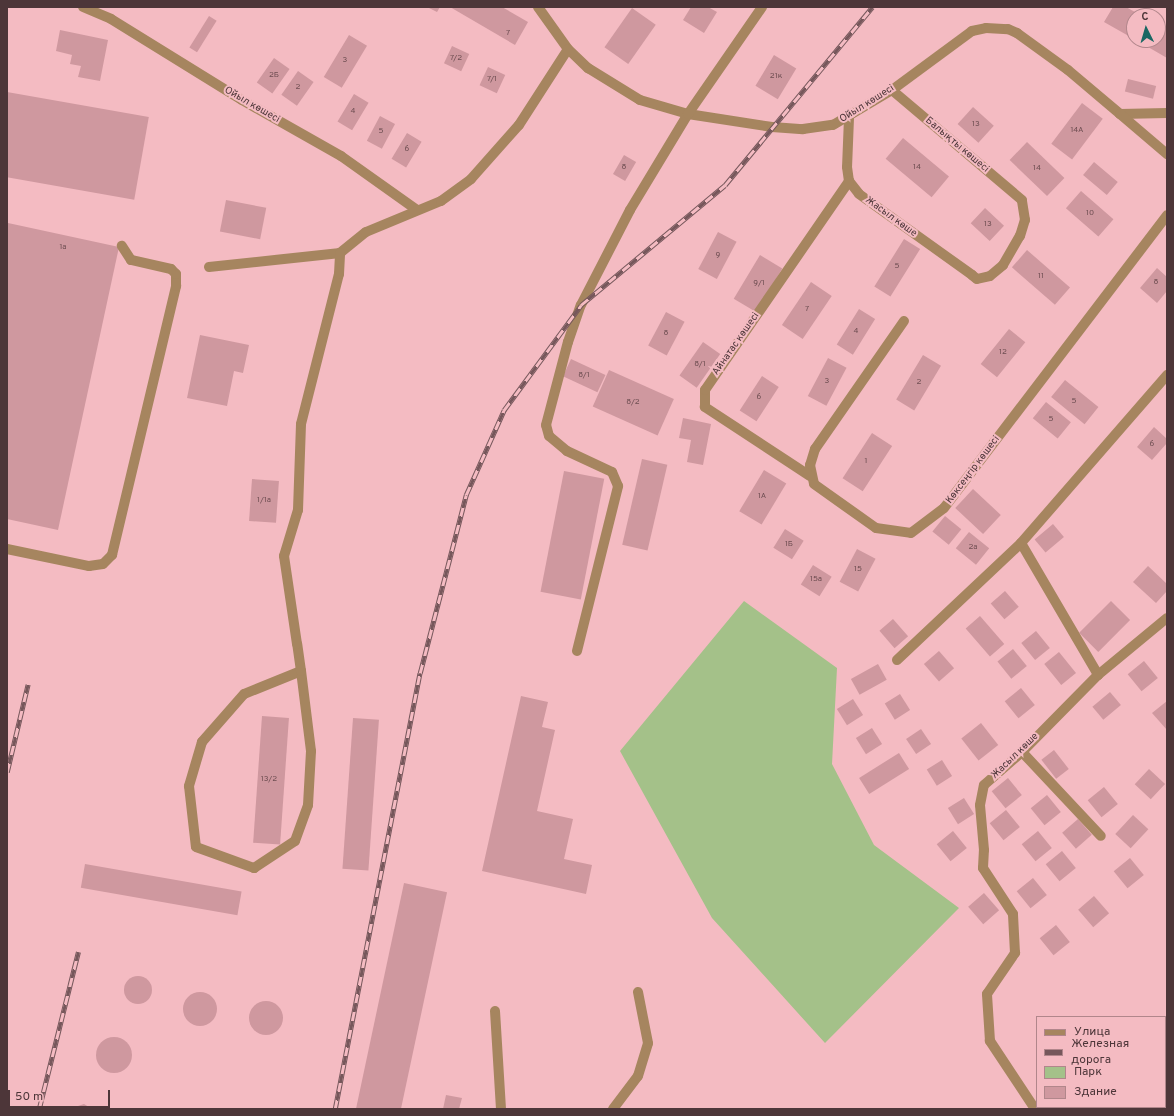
<!DOCTYPE html>
<meta charset="utf-8">
<style>
body{margin:0}
#map{position:relative;width:1174px;height:1116px;overflow:hidden;background:#f4bbc2;font-family:Overpass,sans-serif}
div>[style]{position:absolute}
[style*='--x']{left:calc(var(--x)*1px);top:calc(var(--y)*1px);width:calc(var(--w)*1px);rotate:calc(var(--a)*1deg)}
.green>*{inset:0;background:#a4c189}
.building>*{inset:0;background:#cf989f;transform-origin:0 0}
.round{border-radius:50%}
.minor>*{height:10px;margin:-5px;padding:0 5px;transform-origin:5px;border-radius:5px;background:#a6855f}
.rail>*{height:4.5px;margin-top:-2.25px;transform-origin:0;background:repeating-linear-gradient(90deg,#f4bbc2 0 9px,#76575b 0 18px);box-sizing:border-box;border-block:1px solid #76575b}
span{translate:-50% -50%;white-space:nowrap;text-align:center;line-height:1.15;-webkit-text-stroke:4px #f4bbc2;paint-order:stroke}
.number-label{font-size:8px;color:#6e4e52}
.number-label span{-webkit-text-stroke-width:0}
.street-label{font-size:10px;color:#4d3639}
.frame{position:absolute;inset:0;border:8px solid #4d3639;pointer-events:none}
.legend{position:absolute;left:1036px;top:1016px;width:130px;height:92px;box-sizing:border-box;background:#f4bbc2;border:1px solid #b1868b;margin:0;padding:5px 7px;list-style:none;font-size:12px;color:#4d3639}
.legend li{display:flex;align-items:center;gap:8px;height:20px}
.legend b{width:20px;border:1px solid #b1868b}
.north{position:absolute;left:1126px;top:8px;width:40px;height:40px;box-sizing:border-box;background:#f4bbc2;border:1px solid #b1868b;border-radius:50%;rotate:355deg;font-size:11px;font-weight:700;line-height:16px;text-align:center;color:#4d3639}
.north::after{content:'';display:block;margin:auto;width:14px;height:18px;background:#1a6763;clip-path:polygon(50% 0,100% 100%,50% 72%,0 100%)}
.scale{position:absolute;left:8px;top:1090px;width:102px;height:18px;box-sizing:border-box;border:2px solid #4d3639;border-top:0;padding-left:5px;font-size:12px;line-height:14px;white-space:nowrap;color:#4d3639;-webkit-text-stroke:3px #f4bbc2;paint-order:stroke}
</style>
<div id="map">
<div class="green">
<i style="clip-path:polygon(744px 601px,837px 668px,832px 764px,874px 845px,959px 908px,825px 1043px,712px 918px,620px 751px)"></i>
</div>
<div class="building">
<i style="clip-path:polygon(427px 7px,440px 7px,437px 12px)"></i>
<i style="clip-path:polygon(450px 7px,502px 7px,528px 22px,515px 45px)"></i>
<i style="clip-path:polygon(691px 7px,708px 7px,717px 12px,704px 33px,683px 20px)"></i>
<i style="clip-path:polygon(1113px 7px,1126px 7px,1142px 16px,1134px 16px,1134px 39px,1104px 22px)"></i>
<i style="left:632px;top:8px;width:29px;height:48px;rotate:35deg"></i>
<i style="left:209px;top:16px;width:9px;height:37px;rotate:32deg"></i>
<i style="clip-path:polygon(1158px 25px,1167px 30px,1167px 58px,1136px 40px,1158px 40px)"></i>
<i style="clip-path:polygon(60px 30px,108px 40px,100px 81px,78px 77px,81px 66px,70px 64px,72px 55px,56px 51px)"></i>
<i style="left:349px;top:35px;width:21px;height:49px;rotate:31deg"></i>
<i style="left:452px;top:46px;width:19px;height:19px;rotate:25deg"></i>
<i style="left:774px;top:55px;width:26px;height:36px;rotate:31deg"></i>
<i style="left:274px;top:58px;width:19px;height:30px;rotate:35deg"></i>
<i style="left:488px;top:67px;width:19px;height:20px;rotate:25deg"></i>
<i style="left:298px;top:71px;width:19px;height:29px;rotate:35deg"></i>
<i style="left:1128px;top:79px;width:29px;height:13px;rotate:14deg"></i>
<i style="left:7px;top:92px;width:144px;height:84px;rotate:10deg"></i>
<i style="left:354px;top:94px;width:17px;height:32px;rotate:31deg"></i>
<i style="left:1082px;top:103px;width:26px;height:51px;rotate:37deg"></i>
<i style="left:973px;top:107px;width:28px;height:23px;rotate:42deg"></i>
<i style="left:380px;top:116px;width:17px;height:28px;rotate:28deg"></i>
<i style="left:407px;top:133px;width:17px;height:30px;rotate:31deg"></i>
<i style="left:903px;top:138px;width:60px;height:27px;rotate:40deg"></i>
<i style="left:1027px;top:142px;width:52px;height:25px;rotate:44deg"></i>
<i style="left:624px;top:155px;width:14px;height:22px;rotate:30deg"></i>
<i style="left:1094px;top:162px;width:31px;height:17px;rotate:40deg"></i>
<i style="left:1081px;top:191px;width:43px;height:23px;rotate:41deg"></i>
<i style="left:226px;top:200px;width:41px;height:32px;rotate:11deg"></i>
<i style="left:985px;top:208px;width:26px;height:21px;rotate:43deg"></i>
<i style="clip-path:polygon(8px 223px,119px 247px,58px 530px,7px 519px)"></i>
<i style="left:718px;top:232px;width:21px;height:42px;rotate:28deg"></i>
<i style="left:904px;top:239px;width:19px;height:56px;rotate:32deg"></i>
<i style="left:1027px;top:250px;width:57px;height:23px;rotate:41deg"></i>
<i style="left:760px;top:255px;width:26px;height:51px;rotate:31deg"></i>
<i style="clip-path:polygon(1157px 268px,1167px 277px,1167px 291px,1157px 303px,1140px 288px)"></i>
<i style="left:811px;top:282px;width:25px;height:52px;rotate:34deg"></i>
<i style="left:859px;top:309px;width:19px;height:42px;rotate:32deg"></i>
<i style="left:666px;top:312px;width:21px;height:38px;rotate:28deg"></i>
<i style="left:1009px;top:329px;width:21px;height:45px;rotate:39deg"></i>
<i style="clip-path:polygon(200px 335px,249px 345px,243px 373px,234px 371px,227px 406px,187px 398px)"></i>
<i style="left:703px;top:342px;width:21px;height:41px;rotate:35deg"></i>
<i style="left:923px;top:355px;width:21px;height:52px;rotate:31deg"></i>
<i style="left:828px;top:358px;width:21px;height:43px;rotate:28deg"></i>
<i style="left:571px;top:359px;width:38px;height:19px;rotate:25deg"></i>
<i style="left:609px;top:370px;width:71px;height:40px;rotate:24deg"></i>
<i style="left:762px;top:376px;width:20px;height:41px;rotate:33deg"></i>
<i style="left:1065px;top:380px;width:43px;height:22px;rotate:39deg"></i>
<i style="left:1046px;top:402px;width:32px;height:21px;rotate:39deg"></i>
<i style="clip-path:polygon(683px 418px,711px 424px,703px 465px,687px 462px,691px 440px,679px 438px)"></i>
<i style="clip-path:polygon(1154px 427px,1167px 439px,1167px 443px,1152px 460px,1137px 447px)"></i>
<i style="left:872px;top:433px;width:24px;height:54px;rotate:33deg"></i>
<i style="left:642px;top:459px;width:26px;height:88px;rotate:13deg"></i>
<i style="left:764px;top:470px;width:26px;height:48px;rotate:31deg"></i>
<i style="left:564px;top:471px;width:41px;height:123px;rotate:11deg"></i>
<i style="left:252px;top:479px;width:27px;height:42px;rotate:4deg"></i>
<i style="left:973px;top:489px;width:38px;height:26px;rotate:43deg"></i>
<i style="left:945px;top:516px;width:21px;height:20px;rotate:39deg"></i>
<i style="left:1053px;top:524px;width:17px;height:24px;rotate:50deg"></i>
<i style="left:785px;top:529px;width:22px;height:22px;rotate:32deg"></i>
<i style="left:969px;top:532px;width:26px;height:21px;rotate:39deg"></i>
<i style="left:857px;top:549px;width:21px;height:37px;rotate:28deg"></i>
<i style="left:813px;top:565px;width:22px;height:23px;rotate:32deg"></i>
<i style="clip-path:polygon(1148px 566px,1167px 584px,1167px 591px,1156px 603px,1133px 582px)"></i>
<i style="left:1005px;top:591px;width:21px;height:19px;rotate:49deg"></i>
<i style="left:1111px;top:601px;width:27px;height:45px;rotate:45deg"></i>
<i style="left:980px;top:616px;width:37px;height:19px;rotate:49deg"></i>
<i style="left:893px;top:619px;width:23px;height:18px;rotate:49deg"></i>
<i style="left:1036px;top:631px;width:22px;height:19px;rotate:51deg"></i>
<i style="left:1013px;top:649px;width:22px;height:20px;rotate:51deg"></i>
<i style="left:939px;top:651px;width:23px;height:20px;rotate:49deg"></i>
<i style="left:1059px;top:652px;width:27px;height:19px;rotate:51deg"></i>
<i style="left:1144px;top:661px;width:22px;height:21px;rotate:51deg"></i>
<i style="left:878px;top:664px;width:18px;height:31px;rotate:61deg"></i>
<i style="left:1021px;top:688px;width:22px;height:21px;rotate:51deg"></i>
<i style="left:1110px;top:692px;width:17px;height:23px;rotate:50deg"></i>
<i style="left:900px;top:694px;width:19px;height:18px;rotate:58deg"></i>
<i style="clip-path:polygon(521px 696px,548px 702px,542px 727px,555px 730px,537px 811px,573px 819px,564px 859px,592px 865px,586px 894px,482px 871px)"></i>
<i style="left:853px;top:699px;width:19px;height:19px;rotate:58deg"></i>
<i style="clip-path:polygon(1167px 701px,1167px 730px,1152px 713px)"></i>
<i style="left:262px;top:716px;width:27px;height:127px;rotate:4deg"></i>
<i style="left:353px;top:718px;width:26px;height:151px;rotate:4deg"></i>
<i style="left:981px;top:723px;width:28px;height:25px;rotate:52deg"></i>
<i style="left:872px;top:728px;width:19px;height:19px;rotate:58deg"></i>
<i style="left:921px;top:729px;width:18px;height:18px;rotate:56deg"></i>
<i style="left:1054px;top:750px;width:24px;height:16px;rotate:52deg"></i>
<i style="left:899px;top:753px;width:19px;height:47px;rotate:58deg"></i>
<i style="left:942px;top:760px;width:19px;height:18px;rotate:58deg"></i>
<i style="left:1149px;top:769px;width:22px;height:21px;rotate:43deg"></i>
<i style="left:1008px;top:778px;width:22px;height:21px;rotate:51deg"></i>
<i style="left:1104px;top:787px;width:22px;height:21px;rotate:51deg"></i>
<i style="left:1047px;top:795px;width:22px;height:21px;rotate:51deg"></i>
<i style="left:964px;top:798px;width:19px;height:19px;rotate:58deg"></i>
<i style="left:1006px;top:810px;width:22px;height:21px;rotate:51deg"></i>
<i style="left:1133px;top:815px;width:21px;height:26px;rotate:43deg"></i>
<i style="left:1078px;top:819px;width:21px;height:21px;rotate:49deg"></i>
<i style="left:953px;top:831px;width:22px;height:21px;rotate:51deg"></i>
<i style="left:1038px;top:831px;width:22px;height:21px;rotate:51deg"></i>
<i style="left:1062px;top:851px;width:22px;height:21px;rotate:51deg"></i>
<i style="left:1130px;top:858px;width:22px;height:21px;rotate:51deg"></i>
<i style="left:85px;top:864px;width:159px;height:24px;rotate:10deg"></i>
<i style="left:1033px;top:878px;width:22px;height:21px;rotate:51deg"></i>
<i style="left:404px;top:883px;width:44px;height:231px;rotate:12deg"></i>
<i style="left:984px;top:893px;width:23px;height:21px;rotate:49deg"></i>
<i style="left:1094px;top:896px;width:23px;height:21px;rotate:49deg"></i>
<i style="left:1056px;top:925px;width:22px;height:21px;rotate:51deg"></i>
<i class="round" style="left:124px;top:976px;width:28px;height:28px"></i>
<i class="round" style="left:183px;top:992px;width:34px;height:34px"></i>
<i class="round" style="left:249px;top:1001px;width:34px;height:34px"></i>
<i class="round" style="left:96px;top:1037px;width:36px;height:36px"></i>
<i style="clip-path:polygon(446px 1095px,462px 1098px,459px 1109px,443px 1109px)"></i>
<i style="clip-path:polygon(1167px 1102px,1167px 1109px,1159px 1109px,1165px 1107px)"></i>
<i style="clip-path:polygon(84px 1104px,92px 1109px,75px 1109px,78px 1106px)"></i>
</div>
<div class="minor">
<i style="--x:83;--y:7;--w:30;--a:23"></i>
<i style="--x:111;--y:19;--w:154;--a:31.7"></i>
<i style="--x:242;--y:100;--w:114;--a:29.5"></i>
<i style="--x:341;--y:156;--w:93;--a:35.4"></i>
<i style="--x:538;--y:7;--w:52;--a:54.5"></i>
<i style="--x:568;--y:49;--w:28;--a:44"></i>
<i style="--x:588;--y:68;--w:61;--a:31.6"></i>
<i style="--x:640;--y:100;--w:50;--a:16.3"></i>
<i style="--x:688;--y:114;--w:85;--a:8.8"></i>
<i style="--x:772;--y:127;--w:31;--a:4"></i>
<i style="--x:803;--y:129;--w:30;--a:-8"></i>
<i style="--x:833;--y:125;--w:69;--a:-30.7"></i>
<i style="--x:892;--y:90;--w:99;--a:-36.4"></i>
<i style="--x:972;--y:31;--w:14;--a:-12"></i>
<i style="--x:986;--y:28;--w:22;--a:3"></i>
<i style="--x:1008;--y:29;--w:10;--a:24"></i>
<i style="--x:1017;--y:33;--w:63;--a:36"></i>
<i style="--x:1068;--y:70;--w:68;--a:40.2"></i>
<i style="--x:1120;--y:114;--w:47;--a:-1.2"></i>
<i style="--x:1120;--y:114;--w:62;--a:40.4"></i>
<i style="--x:849;--y:118;--w:49;--a:92.3"></i>
<i style="--x:847;--y:167;--w:14;--a:82"></i>
<i style="--x:849;--y:181;--w:16;--a:52"></i>
<i style="--x:859;--y:194;--w:139;--a:35.6"></i>
<i style="--x:972;--y:275;--w:6;--a:39"></i>
<i style="--x:977;--y:279;--w:13;--a:-13"></i>
<i style="--x:990;--y:276;--w:17;--a:-40"></i>
<i style="--x:1003;--y:265;--w:34;--a:-60"></i>
<i style="--x:1020;--y:236;--w:17;--a:-73"></i>
<i style="--x:1025;--y:220;--w:20;--a:-99"></i>
<i style="--x:1022;--y:200;--w:170;--a:-139.8"></i>
<i style="--x:209;--y:267;--w:132;--a:-6.1"></i>
<i style="--x:340;--y:253;--w:33;--a:-39"></i>
<i style="--x:366;--y:232;--w:81;--a:-22.5"></i>
<i style="--x:441;--y:201;--w:37;--a:-36"></i>
<i style="--x:471;--y:179;--w:72;--a:-48.4"></i>
<i style="--x:519;--y:125;--w:90;--a:-57.2"></i>
<i style="--x:904;--y:321;--w:156;--a:124.8"></i>
<i style="--x:815;--y:449;--w:17;--a:107"></i>
<i style="--x:810;--y:465;--w:19;--a:78"></i>
<i style="--x:814;--y:484;--w:76;--a:35.4"></i>
<i style="--x:876;--y:528;--w:35;--a:8"></i>
<i style="--x:911;--y:533;--w:41;--a:-37.1"></i>
<i style="--x:944;--y:508;--w:368;--a:-52.7"></i>
<i style="--x:810;--y:476;--w:126;--a:-146.7"></i>
<i style="--x:705;--y:407;--w:17;--a:-90"></i>
<i style="--x:705;--y:390;--w:254;--a:-55.4"></i>
<i style="--x:1021;--y:543;--w:153;--a:59.7"></i>
<i style="--x:7;--y:549;--w:84;--a:11.7"></i>
<i style="--x:89;--y:566;--w:14;--a:-8"></i>
<i style="--x:103;--y:564;--w:13;--a:-45"></i>
<i style="--x:112;--y:555;--w:277;--a:-76.6"></i>
<i style="--x:176;--y:286;--w:12;--a:-90"></i>
<i style="--x:176;--y:274;--w:7;--a:-135"></i>
<i style="--x:171;--y:269;--w:41;--a:-167.3"></i>
<i style="--x:131;--y:260;--w:17;--a:-123"></i>
<i style="--x:577;--y:651;--w:170;--a:-76"></i>
<i style="--x:618;--y:486;--w:15;--a:-113"></i>
<i style="--x:612;--y:472;--w:50;--a:-155"></i>
<i style="--x:567;--y:451;--w:23;--a:-140"></i>
<i style="--x:549;--y:436;--w:11;--a:-105"></i>
<i style="--x:546;--y:425;--w:86;--a:-75.2"></i>
<i style="--x:568;--y:342;--w:39;--a:-71"></i>
<i style="--x:581;--y:305;--w:107;--a:-62.7"></i>
<i style="--x:630;--y:210;--w:112;--a:-58.9"></i>
<i style="--x:688;--y:114;--w:130;--a:-55.3"></i>
<i style="--x:897;--y:660;--w:170;--a:-43.3"></i>
<i style="--x:1021;--y:543;--w:223;--a:-49"></i>
<i style="--x:301;--y:671;--w:61;--a:158"></i>
<i style="--x:244;--y:694;--w:64;--a:131.2"></i>
<i style="--x:202;--y:742;--w:46;--a:106.5"></i>
<i style="--x:189;--y:786;--w:61;--a:83.5"></i>
<i style="--x:196;--y:847;--w:62;--a:19.9"></i>
<i style="--x:254;--y:868;--w:49;--a:-33.4"></i>
<i style="--x:295;--y:841;--w:38;--a:-70"></i>
<i style="--x:308;--y:805;--w:54;--a:-86.8"></i>
<i style="--x:311;--y:751;--w:81;--a:-97.1"></i>
<i style="--x:301;--y:671;--w:27;--a:-98"></i>
<i style="--x:297;--y:644;--w:89;--a:-98.4"></i>
<i style="--x:284;--y:556;--w:48;--a:-73.1"></i>
<i style="--x:298;--y:510;--w:86;--a:-88"></i>
<i style="--x:301;--y:424;--w:155;--a:-75.8"></i>
<i style="--x:339;--y:274;--w:21;--a:-87"></i>
<i style="--x:1022;--y:752;--w:115;--a:46.8"></i>
<i style="--x:495;--y:1011;--w:98;--a:86.5"></i>
<i style="--x:613;--y:1109;--w:41;--a:-52.9"></i>
<i style="--x:638;--y:1076;--w:34;--a:-73"></i>
<i style="--x:648;--y:1043;--w:52;--a:-101.1"></i>
<i style="--x:1035;--y:1109;--w:82;--a:-123.5"></i>
<i style="--x:990;--y:1041;--w:47;--a:-93.7"></i>
<i style="--x:987;--y:994;--w:50;--a:-55.7"></i>
<i style="--x:1015;--y:953;--w:39;--a:-93"></i>
<i style="--x:1013;--y:914;--w:55;--a:-123.1"></i>
<i style="--x:983;--y:868;--w:18;--a:-87"></i>
<i style="--x:984;--y:850;--w:45;--a:-95.1"></i>
<i style="--x:980;--y:805;--w:20;--a:-79"></i>
<i style="--x:984;--y:785;--w:50;--a:-41"></i>
<i style="--x:1022;--y:752;--w:108;--a:-45.4"></i>
<i style="--x:1098;--y:675;--w:89;--a:-39.6"></i>
</div>
<div class="rail">
<i style="--x:7;--y:772;--w:90;--a:-76.6"></i>
<i style="--x:39;--y:1109;--w:162;--a:-76"></i>
<i style="--x:335;--y:1109;--w:444;--a:-79"></i>
<i style="--x:420;--y:673;--w:184;--a:-75.5"></i>
<i style="--x:466;--y:495;--w:93;--a:-65.9"></i>
<i style="--x:504;--y:410;--w:130;--a:-53.7"></i>
<i style="--x:581;--y:305;--w:187;--a:-39.8"></i>
<i style="--x:725;--y:185;--w:231;--a:-50.4"></i>
</div>
<div class="number-label">
<span style="left:508px;top:34px">7</span>
<span style="left:456px;top:59px">7/2</span>
<span style="left:345px;top:61px">3</span>
<span style="left:274px;top:76px">2Б</span>
<span style="left:776px;top:77px">21к</span>
<span style="left:492px;top:80px">7/1</span>
<span style="left:298px;top:88px">2</span>
<span style="left:353px;top:112px">4</span>
<span style="left:976px;top:125px">13</span>
<span style="left:1077px;top:131px">14А</span>
<span style="left:381px;top:132px">5</span>
<span style="left:407px;top:150px">6</span>
<span style="left:624px;top:168px">8</span>
<span style="left:917px;top:168px">14</span>
<span style="left:1037px;top:169px">14</span>
<span style="left:1090px;top:214px">10</span>
<span style="left:988px;top:225px">13</span>
<span style="left:63px;top:248px">1а</span>
<span style="left:718px;top:256px">9</span>
<span style="left:897px;top:267px">5</span>
<span style="left:1041px;top:277px">11</span>
<span style="left:1156px;top:283px">8</span>
<span style="left:759px;top:284px">9/1</span>
<span style="left:807px;top:310px">7</span>
<span style="left:856px;top:332px">4</span>
<span style="left:666px;top:334px">8</span>
<span style="left:1003px;top:353px">12</span>
<span style="left:700px;top:365px">8/1</span>
<span style="left:584px;top:376px">8/1</span>
<span style="left:827px;top:382px">3</span>
<span style="left:919px;top:383px">2</span>
<span style="left:759px;top:398px">6</span>
<span style="left:1074px;top:402px">5</span>
<span style="left:633px;top:403px">8/2</span>
<span style="left:1051px;top:420px">5</span>
<span style="left:1152px;top:445px">6</span>
<span style="left:866px;top:462px">1</span>
<span style="left:762px;top:497px">1А</span>
<span style="left:264px;top:501px">1/1а</span>
<span style="left:789px;top:545px">1Б</span>
<span style="left:973px;top:548px">2а</span>
<span style="left:858px;top:570px">15</span>
<span style="left:816px;top:580px">15а</span>
<span style="left:269px;top:780px">13/2</span>
</div>
<div class="street-label">
<span style="left:867px;top:104px;rotate:-32deg">Ойыл көшесі</span>
<span style="left:252px;top:105px;rotate:30deg">Ойыл көшесі</span>
<span style="left:957px;top:145px;rotate:40deg">Балықты көшесі</span>
<span style="left:891px;top:217px;rotate:36deg">Жасыл көше</span>
<span style="left:736px;top:344px;rotate:-55deg">Айнатас көшесі</span>
<span style="left:973px;top:470px;rotate:-53deg">Көксеңгір көшесі</span>
<span style="left:1015px;top:756px;rotate:-44deg">Жасыл көше</span>
</div>
<div class="frame"></div>
<ul class="legend">
<li><b style="height:5px;background:#a6855f"></b>Улица</li>
<li><b style="height:5px;background:#76575b"></b>Железная дорога</li>
<li><b style="height:11px;background:#a4c189"></b>Парк</li>
<li><b style="height:11px;background:#cf989f"></b>Здание</li>
</ul>
<div class="north">С</div>
<div class="scale">50 m</div>
</div>
